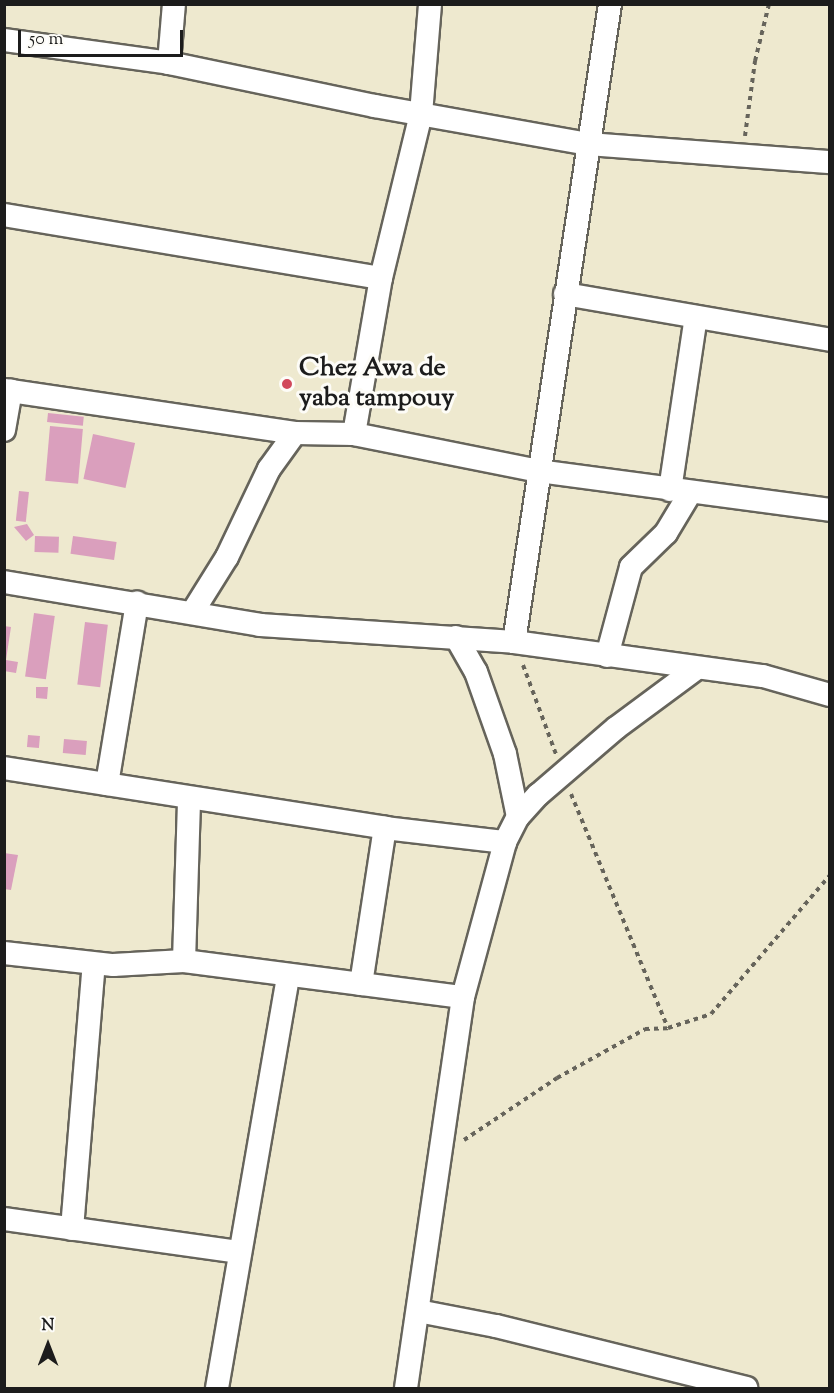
<!DOCTYPE html>
<style>
body{margin:0}
#map{position:relative;width:834px;height:1393px;overflow:hidden;background:#eee9cf;font-family:"Sorts Mill Goudy",serif}
div>[style]{position:absolute}
[style*='--x']{left:calc(var(--x)*1px);top:calc(var(--y)*1px);width:calc(var(--w)*1px);rotate:calc(var(--a)*1deg)}
.building>*{inset:0;background:#da9fbd;transform-origin:0 0}
.path>*{height:4px;margin-top:-2px;transform-origin:0;background:repeating-linear-gradient(90deg,#66645b 0 4.5px,transparent 0 9px)}
.roads{filter:drop-shadow(2px 0 #66645b) drop-shadow(-2px 0 #66645b) drop-shadow(0 2px #66645b) drop-shadow(0 -2px #66645b)}
.street>*{height:22px;margin:-11px;padding:0 11px;transform-origin:11px;border-radius:11px;background:#fff}
.dots>*{width:16px;height:16px;translate:-50% -50%;box-sizing:border-box;border:3px solid #fdfcf7;border-radius:50%}
span{translate:-50% -50%;white-space:nowrap;text-align:center;line-height:1.15;-webkit-text-stroke:6px #fdfcf7;paint-order:stroke}
.poi-label{font-size:26px;color:#1c1c1c;font-weight:700}
.left{translate:0 -50%;text-align:left}
.frame{position:absolute;inset:0;border:6px solid #1c1c1c;pointer-events:none}
.north{position:absolute;left:18px;top:1315px;width:60px;height:60px;-webkit-text-stroke:4px #fdfcf7;paint-order:stroke;rotate:0deg;font-size:16px;font-weight:700;line-height:24px;text-align:center;color:#1c1c1c}
.north::after{content:'';display:block;margin:auto;width:21px;height:27px;background:#1c1c1c;clip-path:polygon(50% 0,100% 100%,50% 72%,0 100%)}
.scale{position:absolute;left:18px;top:30px;width:165px;height:27px;box-sizing:border-box;border:3px solid #1c1c1c;border-top:0;padding-left:8px;font-size:18px;line-height:21px;white-space:nowrap;color:#1c1c1c;-webkit-text-stroke:4px #fdfcf7;paint-order:stroke}
</style>
<div id="map">
<div class="building">
<i style="left:48px;top:413px;width:36px;height:9px;rotate:6deg"></i>
<i style="left:50px;top:426px;width:33px;height:55px;rotate:5deg"></i>
<i style="left:93px;top:434px;width:43px;height:46px;rotate:12deg"></i>
<i style="left:19px;top:491px;width:10px;height:30px;rotate:6deg"></i>
<i style="clip-path:polygon(27px 524px,34px 535px,26px 541px,14px 527px)"></i>
<i style="left:35px;top:536px;width:24px;height:16px;rotate:2deg"></i>
<i style="left:73px;top:536px;width:44px;height:18px;rotate:8deg"></i>
<i style="left:34px;top:613px;width:21px;height:64px;rotate:8deg"></i>
<i style="left:85px;top:622px;width:23px;height:63px;rotate:7deg"></i>
<i style="clip-path:polygon(4px 626px,11px 627px,6px 660px,18px 662px,16px 673px,4px 671px)"></i>
<i style="clip-path:polygon(36px 687px,48px 687px,47px 699px,36px 698px)"></i>
<i style="left:28px;top:735px;width:12px;height:12px;rotate:5deg"></i>
<i style="left:64px;top:739px;width:23px;height:14px;rotate:5deg"></i>
<i style="clip-path:polygon(4px 853px,18px 855px,11px 890px,4px 889px)"></i>
</div>
<div class="path">
<i style="--x:745;--y:136;--w:76;--a:-82.4"></i>
<i style="--x:755;--y:61;--w:59;--a:-76.2"></i>
<i style="--x:523;--y:665;--w:95;--a:69.7"></i>
<i style="--x:571;--y:794;--w:253;--a:67.5"></i>
<i style="--x:464;--y:1140;--w:112;--a:-33.7"></i>
<i style="--x:557;--y:1078;--w:101;--a:-29.1"></i>
<i style="--x:645;--y:1029;--w:23;--a:-2"></i>
<i style="--x:668;--y:1028;--w:45;--a:-18"></i>
<i style="--x:711;--y:1014;--w:183;--a:-49.4"></i>
</div>
<div class="roads">
<div class="street">
<i style="--x:4;--y:40;--w:167;--a:7.9"></i>
<i style="--x:169;--y:63;--w:210;--a:11.8"></i>
<i style="--x:375;--y:106;--w:217;--a:10.1"></i>
<i style="--x:589;--y:144;--w:242;--a:4.3"></i>
<i style="--x:169;--y:63;--w:59;--a:-85.2"></i>
<i style="--x:4;--y:215;--w:382;--a:9.5"></i>
<i style="--x:565;--y:294;--w:269;--a:9.8"></i>
<i style="--x:4;--y:390;--w:294;--a:8.4"></i>
<i style="--x:295;--y:433;--w:59;--a:1"></i>
<i style="--x:354;--y:434;--w:189;--a:11.3"></i>
<i style="--x:539;--y:471;--w:294;--a:7.6"></i>
<i style="--x:4;--y:430;--w:40;--a:-80"></i>
<i style="--x:354;--y:434;--w:158;--a:-80.2"></i>
<i style="--x:381;--y:278;--w:169;--a:-76.3"></i>
<i style="--x:421;--y:114;--w:110;--a:-85.3"></i>
<i style="--x:670;--y:490;--w:175;--a:-81.5"></i>
<i style="--x:4;--y:582;--w:260;--a:9.5"></i>
<i style="--x:260;--y:625;--w:255;--a:3.8"></i>
<i style="--x:514;--y:642;--w:251;--a:7.8"></i>
<i style="--x:763;--y:676;--w:70;--a:15.8"></i>
<i style="--x:192;--y:613;--w:66;--a:-58"></i>
<i style="--x:227;--y:557;--w:98;--a:-64.5"></i>
<i style="--x:269;--y:469;--w:44;--a:-54.2"></i>
<i style="--x:456;--y:637;--w:40;--a:60.3"></i>
<i style="--x:476;--y:672;--w:87;--a:70.5"></i>
<i style="--x:505;--y:754;--w:64;--a:78.3"></i>
<i style="--x:514;--y:642;--w:645;--a:-81.44"></i>
<i style="--x:607;--y:656;--w:92;--a:-74.9"></i>
<i style="--x:631;--y:567;--w:49;--a:-44.2"></i>
<i style="--x:666;--y:533;--w:47;--a:-59"></i>
<i style="--x:4;--y:768;--w:386;--a:8.9"></i>
<i style="--x:385;--y:828;--w:121;--a:6.7"></i>
<i style="--x:107;--y:784;--w:184;--a:-80.6"></i>
<i style="--x:4;--y:953;--w:110;--a:6.3"></i>
<i style="--x:113;--y:965;--w:71;--a:-3.2"></i>
<i style="--x:184;--y:961;--w:281;--a:7.4"></i>
<i style="--x:184;--y:961;--w:163;--a:-88.2"></i>
<i style="--x:361;--y:984;--w:158;--a:-81.3"></i>
<i style="--x:4;--y:1219;--w:236;--a:8"></i>
<i style="--x:72;--y:1229;--w:266;--a:-85.3"></i>
<i style="--x:418;--y:1311;--w:79;--a:10.9"></i>
<i style="--x:496;--y:1326;--w:258;--a:13.9"></i>
<i style="--x:217;--y:1388;--w:419;--a:-80.2"></i>
<i style="--x:406;--y:1388;--w:395;--a:-81.7"></i>
<i style="--x:463;--y:997;--w:161;--a:-74.8"></i>
<i style="--x:505;--y:842;--w:28;--a:-63"></i>
<i style="--x:518;--y:817;--w:30;--a:-48"></i>
<i style="--x:538;--y:795;--w:103;--a:-40.7"></i>
<i style="--x:616;--y:728;--w:101;--a:-36.5"></i>
</div>
</div>
<div class="dots">
<i style="left:287px;top:384px;background:#d1495b"></i>
</div>
<div class="poi-label">
<span class="left" style="left:299px;top:384px">Chez Awa de<br>yaba tampouy</span>
</div>
<div class="frame"></div>
<div class="north">N</div>
<div class="scale">50 m</div>
</div>
